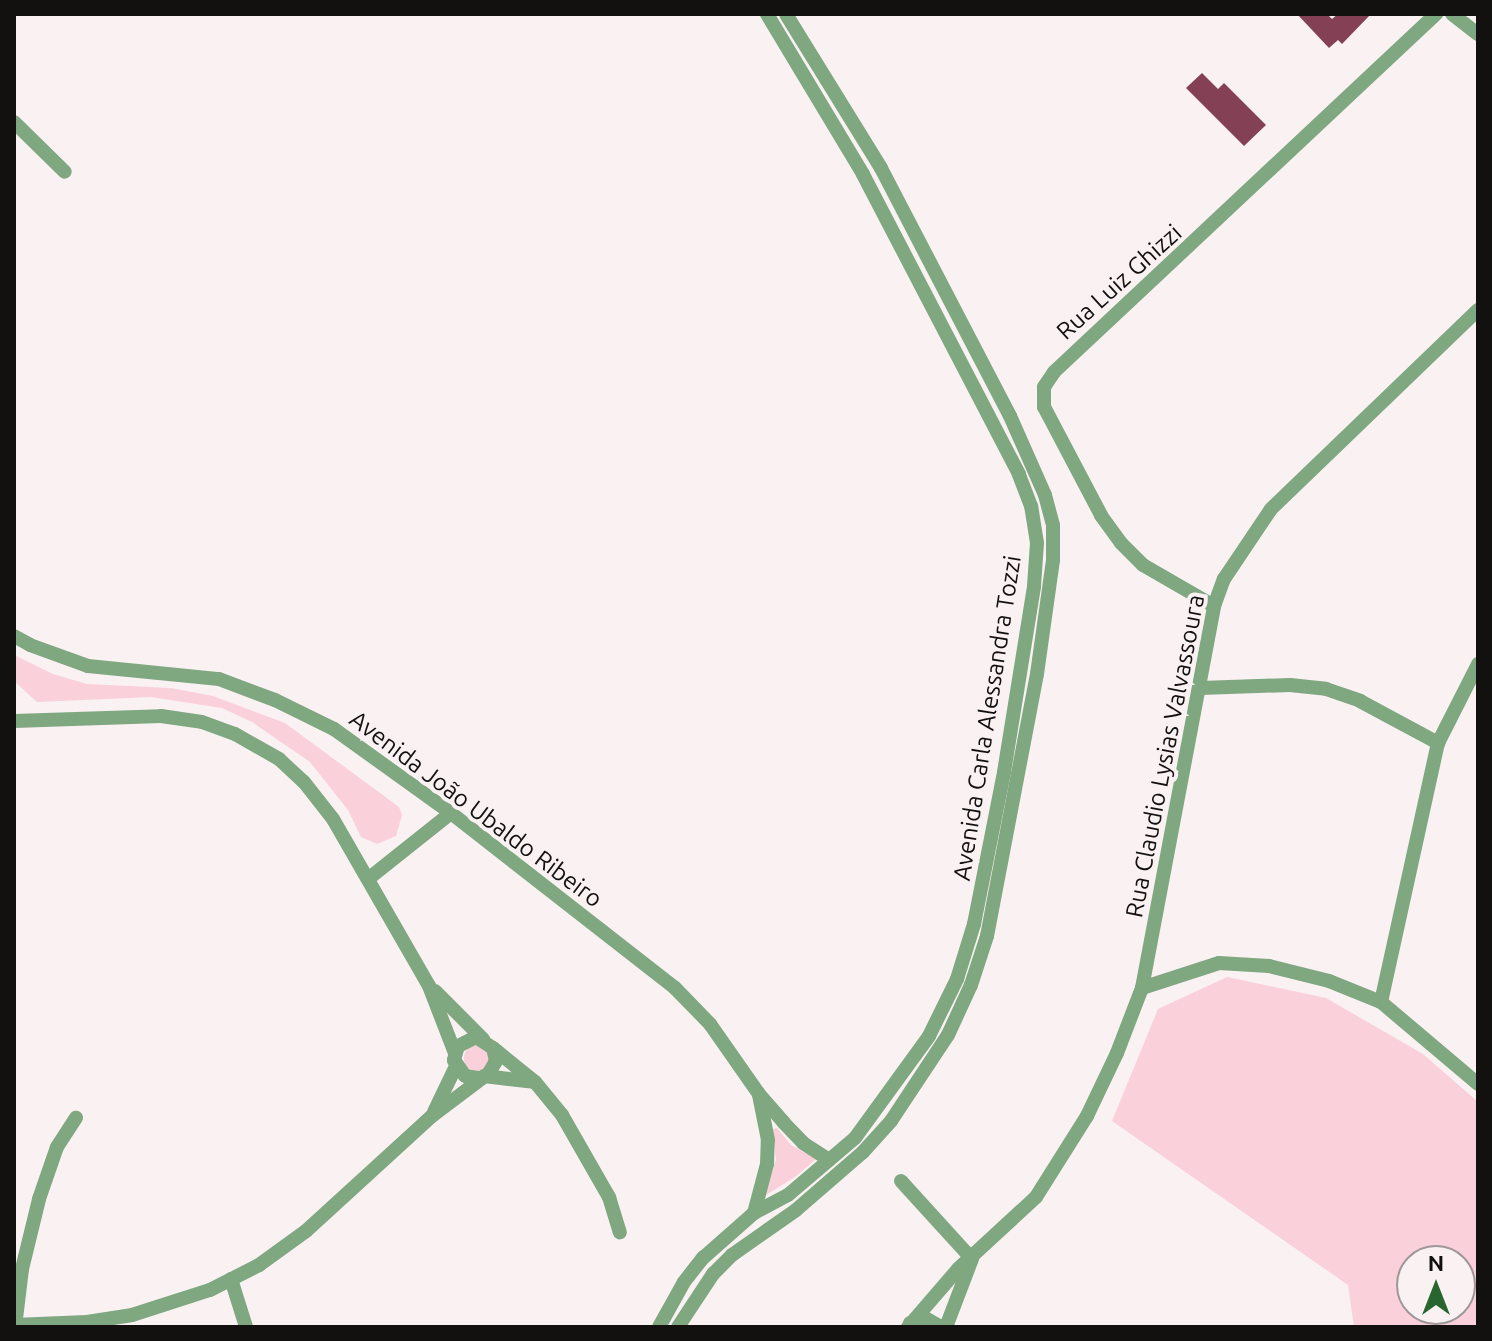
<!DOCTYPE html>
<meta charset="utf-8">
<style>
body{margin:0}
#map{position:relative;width:1492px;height:1341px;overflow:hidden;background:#faf1f3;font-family:Ubuntu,sans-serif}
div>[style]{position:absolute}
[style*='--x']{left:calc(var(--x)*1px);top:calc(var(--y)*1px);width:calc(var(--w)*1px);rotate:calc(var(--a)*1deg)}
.green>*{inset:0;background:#fad0da}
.round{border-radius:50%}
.building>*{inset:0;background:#844054}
.minor>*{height:14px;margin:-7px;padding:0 7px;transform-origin:7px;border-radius:7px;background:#7fa780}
span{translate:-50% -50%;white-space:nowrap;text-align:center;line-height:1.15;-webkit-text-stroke:8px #faf1f3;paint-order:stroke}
.street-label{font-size:24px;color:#131010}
.frame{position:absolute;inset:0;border:16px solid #131010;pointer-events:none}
.north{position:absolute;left:1396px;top:1245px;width:80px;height:80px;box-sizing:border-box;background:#faf1f3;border:2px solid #9e9798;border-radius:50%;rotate:0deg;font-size:22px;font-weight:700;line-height:32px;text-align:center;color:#131010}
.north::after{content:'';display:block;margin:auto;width:28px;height:36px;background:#29662f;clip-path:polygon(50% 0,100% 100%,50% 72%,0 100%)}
</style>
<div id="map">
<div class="green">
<i style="clip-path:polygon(14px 655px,53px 674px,87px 684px,171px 688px,213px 696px,285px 723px,399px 807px,402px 815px,396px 836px,377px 844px,361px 837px,348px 810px,310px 762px,252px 722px,222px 708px,151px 697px,37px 702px,14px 681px)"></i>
<i style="clip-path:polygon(evenodd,1227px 977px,1326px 998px,1423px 1054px,1478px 1102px,1478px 1327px,1354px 1327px,1348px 1285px,1112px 1121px,1158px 1009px,1227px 977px,1460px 1261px,1460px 1309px,1412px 1309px,1412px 1261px,1460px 1261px)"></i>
<i class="round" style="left:464px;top:1045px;width:26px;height:26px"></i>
<i style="clip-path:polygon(777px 1128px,791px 1145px,816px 1159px,795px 1177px,766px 1195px,776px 1159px,773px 1129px)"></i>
</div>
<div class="building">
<i style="clip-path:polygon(1297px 14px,1327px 14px,1332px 19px,1338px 14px,1371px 14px,1342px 44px,1338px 40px,1329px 48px)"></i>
<i style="clip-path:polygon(1202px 73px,1218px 89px,1224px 83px,1266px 125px,1244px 146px,1186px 88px)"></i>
</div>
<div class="minor">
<i style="--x:1452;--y:14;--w:33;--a:38"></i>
<i style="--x:14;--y:122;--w:71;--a:44.4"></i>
<i style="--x:1214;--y:606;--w:82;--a:-150"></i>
<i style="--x:1143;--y:565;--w:31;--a:-135"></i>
<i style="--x:1121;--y:543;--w:34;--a:-126"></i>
<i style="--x:1101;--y:515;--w:122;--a:-117.8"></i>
<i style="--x:1044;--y:407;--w:20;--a:-90"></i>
<i style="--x:1044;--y:387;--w:18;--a:-56"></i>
<i style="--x:1054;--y:372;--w:524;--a:-43.14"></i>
<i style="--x:14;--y:636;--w:18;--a:29"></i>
<i style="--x:30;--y:645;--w:62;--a:19.9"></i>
<i style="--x:88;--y:666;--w:132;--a:5.7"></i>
<i style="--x:219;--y:679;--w:60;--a:20.6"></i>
<i style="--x:275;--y:700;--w:66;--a:26.2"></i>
<i style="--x:334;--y:729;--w:144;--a:35.7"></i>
<i style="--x:451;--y:813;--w:284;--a:38"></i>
<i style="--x:675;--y:988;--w:50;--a:45.8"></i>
<i style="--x:710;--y:1024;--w:85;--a:55"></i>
<i style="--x:759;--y:1094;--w:38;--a:49"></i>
<i style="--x:784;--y:1123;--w:28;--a:46"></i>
<i style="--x:803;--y:1143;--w:31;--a:33"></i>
<i style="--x:1200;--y:688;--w:90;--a:-1.9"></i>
<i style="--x:1290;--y:685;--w:36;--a:6"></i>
<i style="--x:1326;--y:689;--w:36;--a:19"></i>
<i style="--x:1360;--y:701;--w:89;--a:28.3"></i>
<i style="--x:14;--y:721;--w:147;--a:-1.9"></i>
<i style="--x:161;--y:716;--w:41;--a:8.3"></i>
<i style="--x:202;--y:722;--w:35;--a:20"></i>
<i style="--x:235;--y:734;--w:51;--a:29.6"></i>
<i style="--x:279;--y:759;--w:34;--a:43"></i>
<i style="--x:304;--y:782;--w:47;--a:51.9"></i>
<i style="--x:333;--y:819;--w:193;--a:60.1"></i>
<i style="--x:429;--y:986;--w:72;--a:68.8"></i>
<i style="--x:368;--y:879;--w:106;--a:-38.5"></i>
<i style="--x:1142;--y:988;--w:81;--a:-18"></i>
<i style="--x:1219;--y:963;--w:50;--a:3.4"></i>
<i style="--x:1269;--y:966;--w:62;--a:14"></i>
<i style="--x:1329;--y:981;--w:56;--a:22"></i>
<i style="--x:1381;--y:1002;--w:127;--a:40.2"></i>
<i style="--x:435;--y:991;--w:68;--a:45"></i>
<i style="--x:1381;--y:1002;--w:265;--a:-77.6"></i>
<i style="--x:1438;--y:743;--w:89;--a:-63.1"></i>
<i style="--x:493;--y:1048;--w:54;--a:39"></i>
<i style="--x:535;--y:1082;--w:43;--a:50.7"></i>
<i style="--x:562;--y:1115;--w:95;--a:60.2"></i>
<i style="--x:609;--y:1197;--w:37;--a:73"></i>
<i style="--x:484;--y:1076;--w:50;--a:6.8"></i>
<i style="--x:434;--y:1112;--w:51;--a:-64.4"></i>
<i style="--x:901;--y:1181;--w:105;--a:47.7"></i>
<i style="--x:754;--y:1213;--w:51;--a:-75.1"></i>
<i style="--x:767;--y:1164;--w:24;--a:-88"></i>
<i style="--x:768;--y:1140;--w:46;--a:-101.3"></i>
<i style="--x:231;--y:1279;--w:50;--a:72.6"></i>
<i style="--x:910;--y:1323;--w:17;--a:-13"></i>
<i style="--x:927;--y:1319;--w:16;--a:30"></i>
<i style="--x:14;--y:1325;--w:73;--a:-2.4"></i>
<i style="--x:87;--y:1322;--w:46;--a:-8.8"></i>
<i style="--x:132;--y:1315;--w:82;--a:-17.8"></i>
<i style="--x:210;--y:1290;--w:55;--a:-27"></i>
<i style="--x:259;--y:1265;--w:58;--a:-35.9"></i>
<i style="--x:306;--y:1231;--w:171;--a:-42.4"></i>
<i style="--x:432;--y:1116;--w:71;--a:-37"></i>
<i style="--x:489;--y:1073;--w:14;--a:-60"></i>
<i style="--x:496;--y:1061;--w:13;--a:-103"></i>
<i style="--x:493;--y:1048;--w:20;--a:-147"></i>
<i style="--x:476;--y:1037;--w:20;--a:153"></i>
<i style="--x:458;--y:1046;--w:15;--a:106"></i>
<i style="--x:454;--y:1060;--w:19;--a:55"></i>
<i style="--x:465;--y:1076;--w:13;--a:9"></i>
<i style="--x:15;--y:1327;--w:58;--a:-83.1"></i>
<i style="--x:22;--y:1269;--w:72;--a:-76.3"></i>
<i style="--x:39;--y:1199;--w:55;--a:-70.9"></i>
<i style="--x:57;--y:1147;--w:35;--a:-57"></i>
<i style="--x:659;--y:1327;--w:51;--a:-60.9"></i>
<i style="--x:684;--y:1282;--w:31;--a:-52"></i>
<i style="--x:703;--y:1258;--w:68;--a:-41.4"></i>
<i style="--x:754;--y:1213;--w:38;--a:-28"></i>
<i style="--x:788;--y:1195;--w:88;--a:-40.4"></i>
<i style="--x:855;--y:1138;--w:126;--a:-54"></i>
<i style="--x:929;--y:1036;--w:64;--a:-63.8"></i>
<i style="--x:957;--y:979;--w:58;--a:-72.8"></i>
<i style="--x:974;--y:924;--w:155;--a:-78.8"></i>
<i style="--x:1004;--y:772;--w:188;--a:-80.8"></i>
<i style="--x:1034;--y:586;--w:43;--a:-86"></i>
<i style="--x:1037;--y:543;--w:37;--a:-99"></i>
<i style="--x:1031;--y:506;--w:34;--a:-111"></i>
<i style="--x:1019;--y:474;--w:338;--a:-117.5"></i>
<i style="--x:863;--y:174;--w:187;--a:-121"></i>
<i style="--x:678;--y:1327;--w:64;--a:-56.6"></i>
<i style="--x:713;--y:1274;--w:27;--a:-45"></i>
<i style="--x:732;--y:1255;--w:78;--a:-35.1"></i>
<i style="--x:796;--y:1210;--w:89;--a:-40.9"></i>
<i style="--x:863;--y:1152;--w:42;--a:-47.9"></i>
<i style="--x:891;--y:1121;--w:103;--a:-56.5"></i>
<i style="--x:948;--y:1035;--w:55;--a:-65.3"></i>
<i style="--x:971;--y:985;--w:52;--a:-71.9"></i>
<i style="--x:987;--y:936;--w:267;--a:-79.2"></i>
<i style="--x:1037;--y:674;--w:115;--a:-82"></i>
<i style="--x:1053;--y:560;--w:35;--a:-90"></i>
<i style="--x:1053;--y:525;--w:31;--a:-105"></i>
<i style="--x:1045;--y:495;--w:86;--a:-113.9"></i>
<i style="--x:1010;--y:416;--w:280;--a:-117.5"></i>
<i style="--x:881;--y:168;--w:181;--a:-121.7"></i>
<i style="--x:908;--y:1327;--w:77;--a:-49.2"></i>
<i style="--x:958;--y:1269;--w:106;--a:-42.7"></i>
<i style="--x:1036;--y:1197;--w:96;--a:-57.8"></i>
<i style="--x:1087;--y:1116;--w:70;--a:-64.5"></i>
<i style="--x:1117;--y:1053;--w:70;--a:-69"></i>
<i style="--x:1142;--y:988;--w:389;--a:-79.3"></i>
<i style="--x:1214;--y:606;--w:29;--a:-70"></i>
<i style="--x:1224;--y:579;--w:84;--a:-56.1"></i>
<i style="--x:1271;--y:509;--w:287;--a:-43.9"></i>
<i style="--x:946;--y:1327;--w:73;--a:-69.1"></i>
</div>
<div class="street-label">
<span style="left:1119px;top:282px;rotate:-42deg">Rua Luiz Ghizzi</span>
<span style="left:987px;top:718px;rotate:-81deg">Avenida Carla Alessandra Tozzi</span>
<span style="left:1165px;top:756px;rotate:-79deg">Rua Claudio Lysias Valvassoura</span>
<span style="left:476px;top:809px;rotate:37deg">Avenida João Ubaldo Ribeiro</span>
</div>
<div class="frame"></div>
<div class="north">N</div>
</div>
